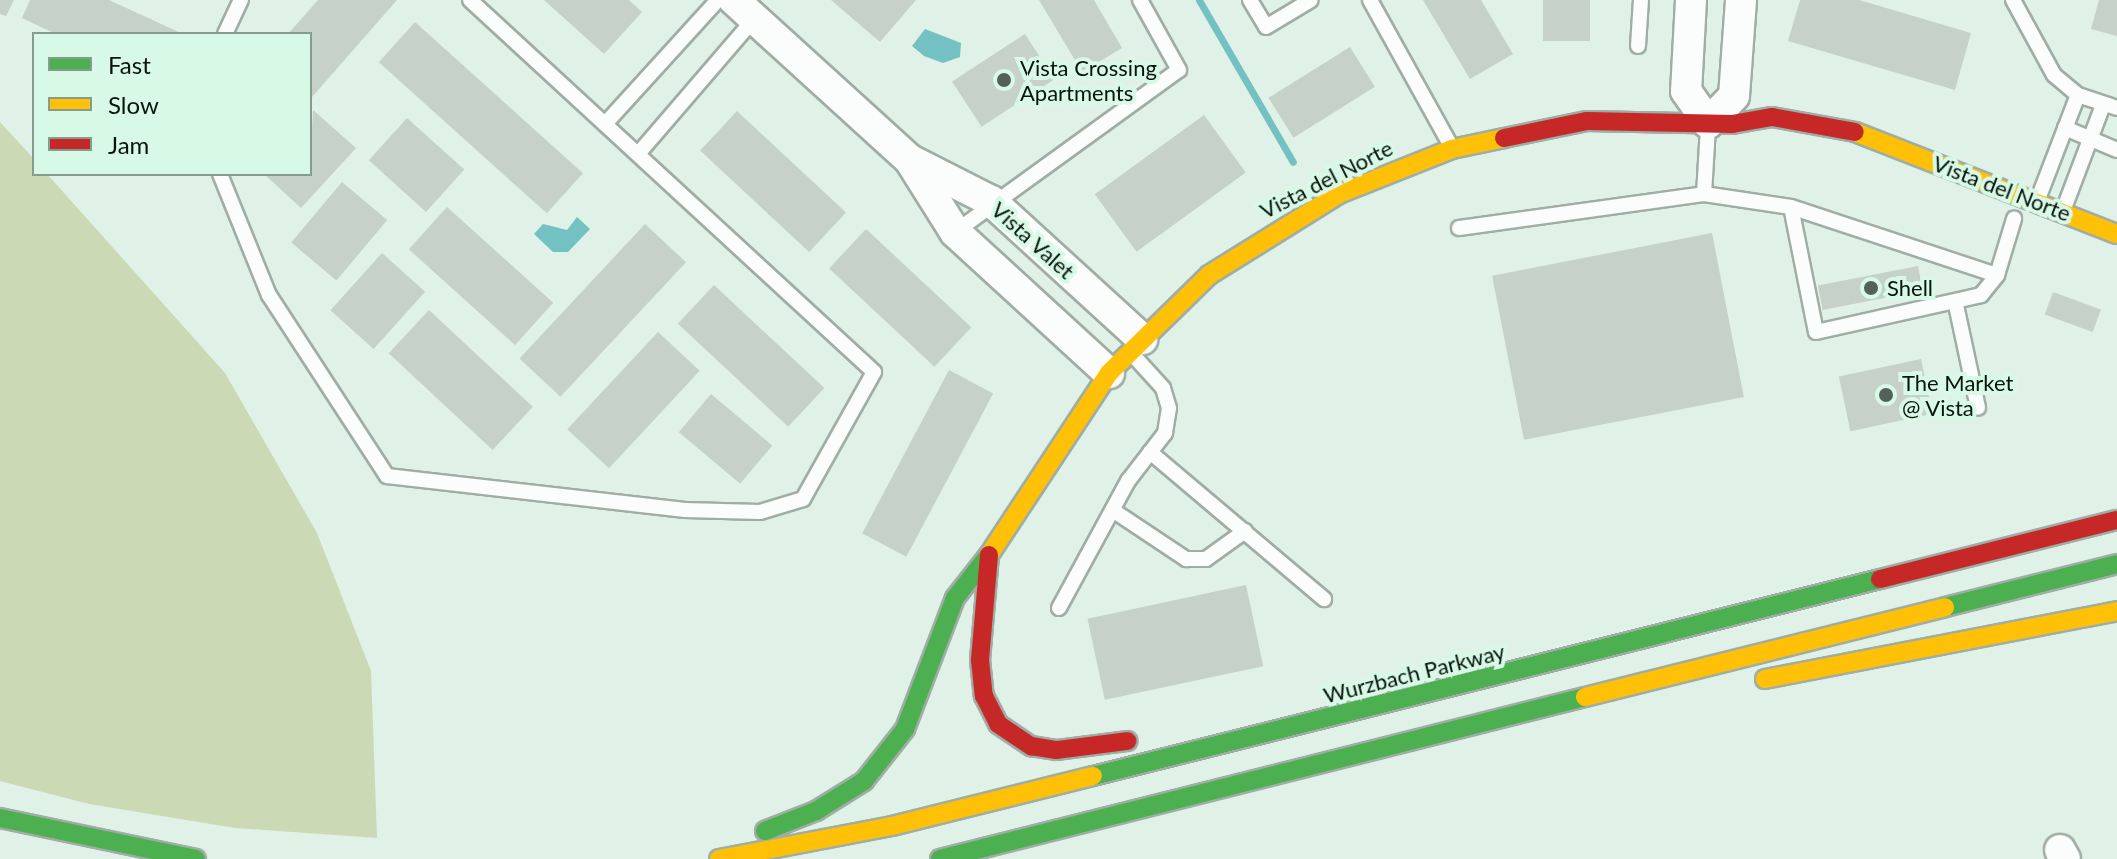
<!DOCTYPE html>
<style>
body{margin:0}
#map{position:relative;width:2117px;height:859px;overflow:hidden;background:#e0f1e7;font-family:Lato,sans-serif}
div>[style]{position:absolute}
[style*='--x']{left:calc(var(--x)*1px);top:calc(var(--y)*1px);width:calc(var(--w)*1px);rotate:calc(var(--a)*1deg)}
.green>*{inset:0;background:#cbd9b4}
.water>*{inset:0;background:#73c1c3}
.stream>*{height:7px;margin:-3.5px;padding:0 3.5px;transform-origin:3.5px;border-radius:3.5px;background:#73c1c3}
.building>*{inset:0;background:#c6d1c8;transform-origin:0 0}
.roads{filter:drop-shadow(2px 0 #a0ada5) drop-shadow(-2px 0 #a0ada5) drop-shadow(0 2px #a0ada5) drop-shadow(0 -2px #a0ada5)}
.lane>*{height:14px;margin:-7px;padding:0 7px;transform-origin:7px;border-radius:7px;background:#fafdfb}
.street>*{height:30px;margin:-15px;padding:0 15px;transform-origin:15px;border-radius:15px;background:#fafdfb}
.fast>*{height:18px;margin:-9px;padding:0 9px;transform-origin:9px;border-radius:9px;background:#4caf50}
.slow>*{height:18px;margin:-9px;padding:0 9px;transform-origin:9px;border-radius:9px;background:#ffc107}
.jam>*{height:18px;margin:-9px;padding:0 9px;transform-origin:9px;border-radius:9px;background:#c62828}
.dots>*{width:22px;height:22px;translate:-50% -50%;box-sizing:border-box;border:4px solid #d8f9e6;border-radius:50%}
span{translate:-50% -50%;white-space:nowrap;text-align:center;line-height:1.15;-webkit-text-stroke:8px #d8f9e6;paint-order:stroke}
.poi-label{font-size:22px;color:#09140e}
.left{translate:0 -50%;text-align:left}
.street-label{font-size:22px;color:#09140e}
.legend{position:absolute;left:32px;top:32px;width:280px;height:144px;box-sizing:border-box;background:#d8f9e6;border:2px solid #859d90;margin:0;padding:10px 14px;list-style:none;font-size:24px;color:#09140e}
.legend li{display:flex;align-items:center;gap:16px;height:40px}
.legend b{width:40px;border:2px solid #859d90}
</style>
<div id="map">
<div class="green">
<i style="clip-path:polygon(0 122px,34px 159px,34px 174px,47px 174px,225px 373px,317px 533px,371px 671px,377px 838px,235px 828px,89px 804px,0 781px)"></i>
</div>
<div class="water">
<i style="clip-path:polygon(925px 29px,961px 43px,960px 57px,943px 63px,924px 56px,912px 46px)"></i>
<i style="clip-path:polygon(577px 217px,590px 229px,568px 252px,553px 252px,534px 234px,543px 224px,567px 230px)"></i>
</div>
<div class="stream">
<i style="--x:1199;--y:0;--w:187;--a:59.9"></i>
</div>
<div class="building">
<i style="clip-path:polygon(0 0,14px 0,6px 16px,0 14px)"></i>
<i style="clip-path:polygon(30px 0,109px 0,183px 34px,56px 34px,22px 18px)"></i>
<i style="clip-path:polygon(318px 0,397px 0,312px 97px,310px 34px,288px 34px)"></i>
<i style="clip-path:polygon(544px 0,629px 0,642px 12px,604px 54px)"></i>
<i style="clip-path:polygon(831px 0,916px 0,880px 42px)"></i>
<i style="clip-path:polygon(1039px 0,1094px 0,1122px 48px,1082px 72px)"></i>
<i style="clip-path:polygon(1423px 0,1481px 0,1513px 54px,1470px 79px)"></i>
<i style="left:1543px;top:0;width:47px;height:41px"></i>
<i style="clip-path:polygon(1800px 0,1859px 0,1971px 33px,1955px 90px,1788px 41px)"></i>
<i style="clip-path:polygon(2099px 0,2117px 0,2117px 36px,2091px 29px)"></i>
<i style="left:415px;top:22px;width:226px;height:54px;rotate:42deg"></i>
<i style="left:1025px;top:34px;width:54px;height:87px;rotate:57deg"></i>
<i style="left:1350px;top:47px;width:47px;height:96px;rotate:58deg"></i>
<i style="clip-path:polygon(313px 110px,356px 148px,301px 208px,264px 174px,310px 174px)"></i>
<i style="left:737px;top:111px;width:149px;height:54px;rotate:43deg"></i>
<i style="left:1204px;top:115px;width:71px;height:135px;rotate:54deg"></i>
<i style="left:407px;top:118px;width:77px;height:57px;rotate:42deg"></i>
<i style="left:342px;top:182px;width:59px;height:79px;rotate:40deg"></i>
<i style="left:447px;top:207px;width:143px;height:57px;rotate:42deg"></i>
<i style="left:645px;top:224px;width:56px;height:184px;rotate:43deg"></i>
<i style="left:866px;top:229px;width:144px;height:54px;rotate:43deg"></i>
<i style="left:1712px;top:233px;width:167px;height:224px;rotate:79deg"></i>
<i style="left:382px;top:253px;width:58px;height:77px;rotate:42deg"></i>
<i style="left:1918px;top:266px;width:25px;height:102px;rotate:79deg"></i>
<i style="left:714px;top:285px;width:151px;height:53px;rotate:43deg"></i>
<i style="left:2053px;top:292px;width:51px;height:24px;rotate:20deg"></i>
<i style="left:429px;top:310px;width:142px;height:59px;rotate:43deg"></i>
<i style="left:658px;top:332px;width:57px;height:133px;rotate:43deg"></i>
<i style="left:1921px;top:359px;width:56px;height:84px;rotate:78deg"></i>
<i style="left:949px;top:370px;width:50px;height:185px;rotate:28deg"></i>
<i style="left:711px;top:394px;width:80px;height:50px;rotate:40deg"></i>
<i style="left:1246px;top:585px;width:83px;height:162px;rotate:78deg"></i>
</div>
<div class="roads">
<div class="lane">
<i style="--x:1250;--y:0;--w:31;--a:59"></i>
<i style="--x:1266;--y:27;--w:52;--a:-31"></i>
<i style="--x:1370;--y:0;--w:167;--a:61"></i>
<i style="--x:2013;--y:0;--w:85;--a:61.3"></i>
<i style="--x:2054;--y:75;--w:31;--a:40"></i>
<i style="--x:2078;--y:95;--w:41;--a:18.4"></i>
<i style="--x:225;--y:34;--w:38;--a:-65"></i>
<i style="--x:1638;--y:46;--w:46;--a:-86.3"></i>
<i style="--x:605;--y:124;--w:168;--a:-47.7"></i>
<i style="--x:1708;--y:127;--w:67;--a:93.4"></i>
<i style="--x:1704;--y:194;--w:88;--a:8.5"></i>
<i style="--x:1791;--y:207;--w:217;--a:18.3"></i>
<i style="--x:2065;--y:128;--w:56;--a:22.9"></i>
<i style="--x:638;--y:154;--w:178;--a:-49.3"></i>
<i style="--x:220;--y:174;--w:131;--a:68"></i>
<i style="--x:269;--y:295;--w:216;--a:56.9"></i>
<i style="--x:387;--y:476;--w:300;--a:6.5"></i>
<i style="--x:685;--y:510;--w:75;--a:1.5"></i>
<i style="--x:760;--y:512;--w:45;--a:-16.8"></i>
<i style="--x:803;--y:499;--w:145;--a:-60.8"></i>
<i style="--x:874;--y:372;--w:549;--a:-137.36"></i>
<i style="--x:2038;--y:199;--w:111;--a:-69"></i>
<i style="--x:1791;--y:207;--w:127;--a:78.7"></i>
<i style="--x:1816;--y:332;--w:169;--a:-12.6"></i>
<i style="--x:1981;--y:295;--w:26;--a:-51"></i>
<i style="--x:1997;--y:275;--w:59;--a:-73.1"></i>
<i style="--x:2063;--y:211;--w:113;--a:-69.3"></i>
<i style="--x:1459;--y:228;--w:247;--a:-7.9"></i>
<i style="--x:955;--y:232;--w:276;--a:-35.9"></i>
<i style="--x:1179;--y:70;--w:80;--a:-119.1"></i>
<i style="--x:1956;--y:305;--w:105;--a:77.9"></i>
<i style="--x:1150;--y:452;--w:228;--a:40.2"></i>
<i style="--x:1114;--y:511;--w:87;--a:33.7"></i>
<i style="--x:1186;--y:559;--w:20;--a:0"></i>
<i style="--x:1206;--y:559;--w:48;--a:-35.7"></i>
<i style="--x:1059;--y:608;--w:145;--a:-61.5"></i>
<i style="--x:1128;--y:481;--w:61;--a:-52.4"></i>
<i style="--x:1165;--y:433;--w:25;--a:-81"></i>
<i style="--x:1169;--y:408;--w:21;--a:-107"></i>
<i style="--x:1163;--y:388;--w:45;--a:-132.3"></i>
</div>
<div class="street">
<i style="--x:734;--y:0;--w:238;--a:42.3"></i>
<i style="--x:910;--y:160;--w:91;--a:26.8"></i>
<i style="--x:991;--y:201;--w:205;--a:42.4"></i>
<i style="--x:1691;--y:0;--w:91;--a:93.1"></i>
<i style="--x:1686;--y:91;--w:39;--a:55"></i>
<i style="--x:1708;--y:123;--w:37;--a:-46"></i>
<i style="--x:1734;--y:96;--w:96;--a:-85.8"></i>
<i style="--x:911;--y:162;--w:83;--a:57.8"></i>
<i style="--x:955;--y:232;--w:209;--a:42.5"></i>
<i style="--x:2060;--y:850;--w:10;--a:61"></i>
</div>
<div class="fast">
<i style="--x:1945;--y:607;--w:177;--a:-14"></i>
<i style="--x:1093;--y:776;--w:811;--a:-14.05"></i>
<i style="--x:0;--y:818;--w:200;--a:11.8"></i>
<i style="--x:765;--y:831;--w:55;--a:-21.4"></i>
<i style="--x:816;--y:811;--w:57;--a:-32"></i>
<i style="--x:864;--y:781;--w:66;--a:-51.7"></i>
<i style="--x:905;--y:729;--w:140;--a:-69.1"></i>
<i style="--x:955;--y:598;--w:55;--a:-51.7"></i>
<i style="--x:940;--y:859;--w:665;--a:-14.1"></i>
</div>
<div class="slow">
<i style="--x:1855;--y:132;--w:281;--a:21.3"></i>
<i style="--x:989;--y:555;--w:218;--a:-56.6"></i>
<i style="--x:1109;--y:373;--w:140;--a:-44.4"></i>
<i style="--x:1209;--y:275;--w:153;--a:-31.9"></i>
<i style="--x:1339;--y:194;--w:122;--a:-21.7"></i>
<i style="--x:1452;--y:149;--w:53;--a:-11.9"></i>
<i style="--x:1765;--y:679;--w:359;--a:-10.9"></i>
<i style="--x:1585;--y:697;--w:371;--a:-14"></i>
<i style="--x:719;--y:859;--w:176;--a:-10.8"></i>
<i style="--x:892;--y:826;--w:207;--a:-14"></i>
</div>
<div class="jam">
<i style="--x:1504;--y:138;--w:85;--a:-11.6"></i>
<i style="--x:1587;--y:121;--w:145;--a:1.2"></i>
<i style="--x:1732;--y:124;--w:41;--a:-9.9"></i>
<i style="--x:1772;--y:117;--w:84;--a:10.2"></i>
<i style="--x:989;--y:555;--w:105;--a:94.9"></i>
<i style="--x:980;--y:660;--w:36;--a:84"></i>
<i style="--x:984;--y:696;--w:31;--a:63"></i>
<i style="--x:998;--y:724;--w:40;--a:34"></i>
<i style="--x:1031;--y:746;--w:26;--a:9"></i>
<i style="--x:1057;--y:750;--w:71;--a:-7.3"></i>
<i style="--x:1880;--y:579;--w:244;--a:-14"></i>
</div>
</div>
<div class="dots">
<i style="left:1004px;top:80px;background:#54615a"></i>
<i style="left:1871px;top:288px;background:#54615a"></i>
<i style="left:1886px;top:395px;background:#54615a"></i>
</div>
<div class="poi-label">
<span class="left" style="left:1020px;top:80px">Vista Crossing<br>Apartments</span>
<span class="left" style="left:1887px;top:288px">Shell</span>
<span class="left" style="left:1902px;top:395px">The Market<br>@ Vista</span>
</div>
<div class="street-label">
<span style="left:1326px;top:179px;rotate:-27deg">Vista del Norte</span>
<span style="left:2002px;top:188px;rotate:21deg">Vista del Norte</span>
<span style="left:1033px;top:240px;rotate:42deg">Vista Valet</span>
<span style="left:1414px;top:673px;rotate:-14deg">Wurzbach Parkway</span>
</div>
<ul class="legend">
<li><b style="height:10px;background:#4caf50"></b>Fast</li>
<li><b style="height:10px;background:#ffc107"></b>Slow</li>
<li><b style="height:10px;background:#c62828"></b>Jam</li>
</ul>
</div>
